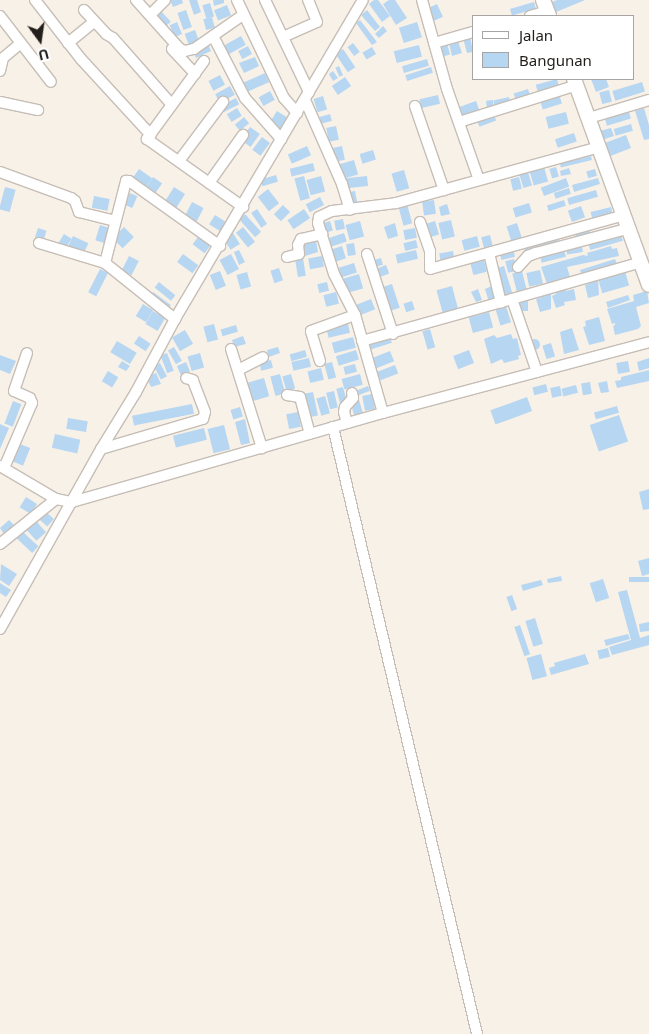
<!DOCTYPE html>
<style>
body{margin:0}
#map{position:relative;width:649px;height:1034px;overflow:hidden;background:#f8f1e8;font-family:"Noto Sans",sans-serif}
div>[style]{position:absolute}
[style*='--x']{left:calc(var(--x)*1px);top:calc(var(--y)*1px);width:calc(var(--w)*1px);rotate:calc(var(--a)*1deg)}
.building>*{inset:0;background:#b7d6f2;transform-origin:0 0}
.round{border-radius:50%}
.roads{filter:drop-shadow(1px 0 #c6beb6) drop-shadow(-1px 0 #c6beb6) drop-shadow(0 1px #c6beb6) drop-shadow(0 -1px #c6beb6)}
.minor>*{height:10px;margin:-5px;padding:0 5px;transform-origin:5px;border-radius:5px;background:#fff}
.secondary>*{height:14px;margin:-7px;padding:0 7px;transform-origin:7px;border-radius:7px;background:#fff}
span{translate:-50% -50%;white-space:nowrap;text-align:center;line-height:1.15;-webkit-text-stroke:4.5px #fff;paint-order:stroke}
.legend{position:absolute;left:472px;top:15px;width:162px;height:65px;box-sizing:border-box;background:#fff;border:1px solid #a6a5a4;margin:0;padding:6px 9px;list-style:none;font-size:15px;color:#211e1b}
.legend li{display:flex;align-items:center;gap:10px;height:25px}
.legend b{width:25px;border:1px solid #a6a5a4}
.north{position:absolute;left:15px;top:15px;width:50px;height:50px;-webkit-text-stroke:4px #fff;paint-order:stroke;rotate:166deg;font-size:14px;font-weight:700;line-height:20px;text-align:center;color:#211e1b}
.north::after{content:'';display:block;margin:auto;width:18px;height:22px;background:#211e1b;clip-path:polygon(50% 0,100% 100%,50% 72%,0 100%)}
</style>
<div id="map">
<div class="building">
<i style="clip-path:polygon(170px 0,182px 0,183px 3px,173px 7px)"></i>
<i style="clip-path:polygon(189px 0,197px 0,201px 12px,194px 15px)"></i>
<i style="clip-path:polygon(213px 0,224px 0,224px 3px,214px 6px)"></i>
<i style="clip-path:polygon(374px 0,378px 0,390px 16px,382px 22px,369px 4px)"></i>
<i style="clip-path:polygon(389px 0,395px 0,407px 18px,396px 25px,383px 4px)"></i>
<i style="clip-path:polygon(557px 0,585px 0,556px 12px,552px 2px)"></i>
<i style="left:534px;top:2px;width:7px;height:25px;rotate:74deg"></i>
<i style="left:210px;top:3px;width:14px;height:8px;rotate:73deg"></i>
<i style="left:437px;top:4px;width:14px;height:12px;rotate:65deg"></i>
<i style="left:227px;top:5px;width:11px;height:14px;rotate:68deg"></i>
<i style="left:160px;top:10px;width:16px;height:9px;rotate:47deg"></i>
<i style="left:186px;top:10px;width:18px;height:9px;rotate:71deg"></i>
<i style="clip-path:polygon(367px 10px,380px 27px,375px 31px,361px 15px)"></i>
<i style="left:212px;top:17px;width:11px;height:9px;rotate:75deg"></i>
<i style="clip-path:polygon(360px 20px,377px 42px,372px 45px,356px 23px)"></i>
<i style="left:177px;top:22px;width:13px;height:8px;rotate:67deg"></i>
<i style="left:417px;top:22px;width:16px;height:19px;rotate:72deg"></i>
<i style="clip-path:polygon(383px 26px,387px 31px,379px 38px,375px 34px)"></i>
<i style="left:195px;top:30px;width:12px;height:11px;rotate:70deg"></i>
<i style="left:241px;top:36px;width:10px;height:24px;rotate:61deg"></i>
<i style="clip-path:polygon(470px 36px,473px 52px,467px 53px,463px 38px)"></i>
<i style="left:446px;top:40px;width:15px;height:10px;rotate:74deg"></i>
<i style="clip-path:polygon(458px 41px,462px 53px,452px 56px,449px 43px)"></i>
<i style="left:353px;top:43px;width:11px;height:7px;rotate:52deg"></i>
<i style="clip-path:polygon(208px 44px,211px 51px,196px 58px,193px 52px)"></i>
<i style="left:419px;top:45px;width:12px;height:26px;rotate:76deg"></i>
<i style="left:248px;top:46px;width:9px;height:11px;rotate:63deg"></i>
<i style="left:372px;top:47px;width:8px;height:11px;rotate:60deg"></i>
<i style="left:343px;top:49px;width:22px;height:9px;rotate:56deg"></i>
<i style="clip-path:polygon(255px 57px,259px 66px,244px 73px,239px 63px)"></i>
<i style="left:427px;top:59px;width:7px;height:26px;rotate:74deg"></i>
<i style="left:339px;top:66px;width:10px;height:4px;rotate:66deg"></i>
<i style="left:431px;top:67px;width:6px;height:27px;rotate:72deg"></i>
<i style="clip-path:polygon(333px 71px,338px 78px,333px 81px,329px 74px)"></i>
<i style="left:265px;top:73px;width:10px;height:27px;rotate:66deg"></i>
<i style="left:220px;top:75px;width:11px;height:13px;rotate:63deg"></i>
<i style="left:345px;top:77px;width:11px;height:16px;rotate:56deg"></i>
<i style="left:557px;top:79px;width:11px;height:22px;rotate:75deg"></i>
<i style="clip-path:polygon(591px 79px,606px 79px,609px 87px,596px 92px)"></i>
<i style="left:642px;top:82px;width:10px;height:31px;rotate:73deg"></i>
<i style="left:230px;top:86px;width:10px;height:17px;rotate:61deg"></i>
<i style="left:528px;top:89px;width:10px;height:15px;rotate:73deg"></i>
<i style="left:609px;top:90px;width:12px;height:10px;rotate:76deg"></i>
<i style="left:270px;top:91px;width:10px;height:13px;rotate:61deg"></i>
<i style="left:559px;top:94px;width:10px;height:20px;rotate:73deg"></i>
<i style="left:438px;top:95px;width:9px;height:19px;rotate:77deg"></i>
<i style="left:323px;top:96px;width:14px;height:10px;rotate:73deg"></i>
<i style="left:509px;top:97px;width:9px;height:16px;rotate:77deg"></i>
<i style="left:236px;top:98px;width:7px;height:17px;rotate:63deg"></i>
<i style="left:493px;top:100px;width:9px;height:7px;rotate:84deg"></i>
<i style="left:476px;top:101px;width:12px;height:20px;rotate:70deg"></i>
<i style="left:237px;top:108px;width:9px;height:12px;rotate:58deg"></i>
<i style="clip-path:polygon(644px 108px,649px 125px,649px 139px,644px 140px,635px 111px)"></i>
<i style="left:628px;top:109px;width:10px;height:25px;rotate:73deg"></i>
<i style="left:277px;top:111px;width:13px;height:16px;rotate:32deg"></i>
<i style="left:493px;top:112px;width:9px;height:18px;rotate:69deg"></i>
<i style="left:566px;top:112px;width:12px;height:21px;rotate:76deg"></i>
<i style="left:330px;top:114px;width:7px;height:11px;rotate:74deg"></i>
<i style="left:244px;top:117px;width:8px;height:12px;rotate:50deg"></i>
<i style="left:631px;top:124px;width:7px;height:18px;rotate:74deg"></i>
<i style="left:336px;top:126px;width:14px;height:10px;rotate:78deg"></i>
<i style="left:250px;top:127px;width:12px;height:16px;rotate:35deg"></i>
<i style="clip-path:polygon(611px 128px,614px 136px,602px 140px,600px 131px)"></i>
<i style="left:574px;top:133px;width:9px;height:20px;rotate:72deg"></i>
<i style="left:626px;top:135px;width:14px;height:24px;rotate:69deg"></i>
<i style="left:262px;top:137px;width:10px;height:16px;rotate:37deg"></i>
<i style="left:307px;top:146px;width:10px;height:21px;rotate:66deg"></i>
<i style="left:342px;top:146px;width:14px;height:12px;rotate:78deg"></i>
<i style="left:373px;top:150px;width:10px;height:14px;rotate:73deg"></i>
<i style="left:591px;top:156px;width:4px;height:32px;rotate:76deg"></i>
<i style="left:354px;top:160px;width:15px;height:17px;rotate:74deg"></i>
<i style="left:313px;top:163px;width:8px;height:24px;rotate:76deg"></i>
<i style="left:544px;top:167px;width:15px;height:15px;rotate:74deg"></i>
<i style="left:556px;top:167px;width:10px;height:7px;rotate:73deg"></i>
<i style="clip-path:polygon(569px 168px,571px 174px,561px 176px,560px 171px)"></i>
<i style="left:139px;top:169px;width:16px;height:14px;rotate:35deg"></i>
<i style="left:595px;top:169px;width:7px;height:9px;rotate:74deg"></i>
<i style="left:404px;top:170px;width:19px;height:13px;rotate:74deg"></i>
<i style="left:528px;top:172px;width:14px;height:9px;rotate:73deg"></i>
<i style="left:276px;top:175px;width:7px;height:16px;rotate:74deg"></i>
<i style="left:304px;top:176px;width:23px;height:10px;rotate:75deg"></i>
<i style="left:321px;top:176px;width:16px;height:15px;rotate:75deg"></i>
<i style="left:367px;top:176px;width:10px;height:24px;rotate:84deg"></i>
<i style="left:153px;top:177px;width:11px;height:15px;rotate:34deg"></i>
<i style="left:519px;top:177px;width:12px;height:9px;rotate:76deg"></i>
<i style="left:566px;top:178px;width:9px;height:27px;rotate:69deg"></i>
<i style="clip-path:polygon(598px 178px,600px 184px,574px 192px,572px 185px)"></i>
<i style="left:5px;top:187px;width:11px;height:23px;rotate:15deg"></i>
<i style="left:174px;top:187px;width:13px;height:20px;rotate:32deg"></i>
<i style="left:569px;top:188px;width:6px;height:16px;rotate:72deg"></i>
<i style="left:268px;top:189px;width:18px;height:13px;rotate:52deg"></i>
<i style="left:596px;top:190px;width:7px;height:30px;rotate:74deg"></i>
<i style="left:355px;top:191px;width:16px;height:7px;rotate:79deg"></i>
<i style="left:130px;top:193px;width:8px;height:13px;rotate:23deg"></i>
<i style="left:94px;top:196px;width:16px;height:12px;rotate:11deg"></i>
<i style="left:320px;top:197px;width:9px;height:16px;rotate:63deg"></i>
<i style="left:434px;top:200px;width:14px;height:12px;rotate:82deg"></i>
<i style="left:564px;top:200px;width:6px;height:18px;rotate:72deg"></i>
<i style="left:192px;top:202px;width:13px;height:19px;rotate:27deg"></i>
<i style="left:529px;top:203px;width:10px;height:17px;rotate:73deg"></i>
<i style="left:407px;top:204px;width:20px;height:9px;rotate:75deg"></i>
<i style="clip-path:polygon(447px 204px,450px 214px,441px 216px,439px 207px)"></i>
<i style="left:283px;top:205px;width:10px;height:13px;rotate:45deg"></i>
<i style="left:581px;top:206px;width:12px;height:14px;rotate:70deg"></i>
<i style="left:611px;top:207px;width:8px;height:21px;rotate:76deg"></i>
<i style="left:257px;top:209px;width:18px;height:7px;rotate:56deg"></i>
<i style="left:304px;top:209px;width:11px;height:20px;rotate:56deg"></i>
<i style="left:245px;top:214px;width:24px;height:8px;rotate:48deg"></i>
<i style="left:215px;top:215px;width:13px;height:11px;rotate:32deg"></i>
<i style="left:343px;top:219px;width:10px;height:9px;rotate:79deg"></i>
<i style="left:451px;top:220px;width:17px;height:13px;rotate:77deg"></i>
<i style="left:330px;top:221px;width:10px;height:9px;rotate:73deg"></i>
<i style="left:360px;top:221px;width:16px;height:15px;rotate:75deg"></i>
<i style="left:435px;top:221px;width:14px;height:10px;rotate:73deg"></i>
<i style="clip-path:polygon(395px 223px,398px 236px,388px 239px,384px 227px)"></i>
<i style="left:517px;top:223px;width:19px;height:11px;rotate:72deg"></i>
<i style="left:100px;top:225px;width:10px;height:16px;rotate:17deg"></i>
<i style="left:589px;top:226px;width:10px;height:15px;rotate:79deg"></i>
<i style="left:124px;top:227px;width:14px;height:16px;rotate:45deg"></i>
<i style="left:243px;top:227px;width:19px;height:9px;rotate:51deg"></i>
<i style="left:38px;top:228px;width:9px;height:10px;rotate:18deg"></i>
<i style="left:415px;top:228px;width:10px;height:12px;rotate:79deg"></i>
<i style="left:233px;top:233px;width:13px;height:11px;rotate:58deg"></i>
<i style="left:344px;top:233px;width:9px;height:16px;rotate:72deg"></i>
<i style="left:556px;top:233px;width:10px;height:35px;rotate:73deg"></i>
<i style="left:64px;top:234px;width:9px;height:12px;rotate:32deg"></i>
<i style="left:621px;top:234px;width:7px;height:34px;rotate:74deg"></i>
<i style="left:490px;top:235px;width:12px;height:9px;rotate:76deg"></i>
<i style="left:73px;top:236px;width:17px;height:13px;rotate:25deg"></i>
<i style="left:477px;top:236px;width:11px;height:16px;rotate:75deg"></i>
<i style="left:198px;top:237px;width:15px;height:9px;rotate:37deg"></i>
<i style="left:416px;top:240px;width:8px;height:13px;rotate:76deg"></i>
<i style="clip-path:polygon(316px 241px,318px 252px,305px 256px,302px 244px)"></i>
<i style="left:354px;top:243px;width:12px;height:8px;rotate:81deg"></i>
<i style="left:342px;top:246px;width:13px;height:12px;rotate:72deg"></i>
<i style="left:582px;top:246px;width:6px;height:16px;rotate:81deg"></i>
<i style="clip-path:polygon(611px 246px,612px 249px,617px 248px,619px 256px,567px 267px,570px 277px,567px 279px,547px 284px,541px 267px,583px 255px,588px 256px,587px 253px)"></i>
<i style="left:513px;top:248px;width:9px;height:14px;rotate:77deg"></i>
<i style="left:564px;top:249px;width:8px;height:25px;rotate:76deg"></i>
<i style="clip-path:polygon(239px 250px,245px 262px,239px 265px,234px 252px)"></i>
<i style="left:416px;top:250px;width:9px;height:21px;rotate:77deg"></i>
<i style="left:453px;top:251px;width:11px;height:14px;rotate:80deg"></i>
<i style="left:183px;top:254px;width:19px;height:10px;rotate:36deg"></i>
<i style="left:231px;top:254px;width:17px;height:13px;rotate:62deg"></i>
<i style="left:129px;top:256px;width:11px;height:16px;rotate:27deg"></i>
<i style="left:322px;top:256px;width:11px;height:14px;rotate:80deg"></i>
<i style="left:303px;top:258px;width:18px;height:8px;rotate:81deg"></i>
<i style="left:381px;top:258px;width:7px;height:10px;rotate:74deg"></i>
<i style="left:514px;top:259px;width:12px;height:9px;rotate:76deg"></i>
<i style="clip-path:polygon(615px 259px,618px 267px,582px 277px,580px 270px)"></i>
<i style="left:484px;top:260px;width:12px;height:14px;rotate:76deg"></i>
<i style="left:354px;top:263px;width:10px;height:16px;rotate:73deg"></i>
<i style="left:386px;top:265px;width:9px;height:14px;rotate:69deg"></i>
<i style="left:504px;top:266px;width:31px;height:11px;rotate:73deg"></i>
<i style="left:279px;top:268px;width:13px;height:9px;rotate:72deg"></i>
<i style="left:100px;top:269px;width:9px;height:26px;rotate:27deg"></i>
<i style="left:540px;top:270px;width:14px;height:14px;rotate:78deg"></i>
<i style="left:220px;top:271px;width:16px;height:11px;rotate:68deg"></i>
<i style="left:522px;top:271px;width:21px;height:10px;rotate:76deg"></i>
<i style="left:625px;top:271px;width:15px;height:28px;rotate:74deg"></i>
<i style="left:247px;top:272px;width:15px;height:11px;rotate:74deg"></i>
<i style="left:359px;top:274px;width:15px;height:16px;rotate:74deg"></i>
<i style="clip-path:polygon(598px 279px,599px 295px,588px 298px,585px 285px,588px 284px,587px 282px)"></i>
<i style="left:159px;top:282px;width:21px;height:7px;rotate:39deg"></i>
<i style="left:327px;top:282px;width:9px;height:10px;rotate:77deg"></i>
<i style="left:392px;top:284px;width:25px;height:13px;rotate:72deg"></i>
<i style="clip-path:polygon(494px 285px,497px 301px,489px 302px,485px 289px)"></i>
<i style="left:452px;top:286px;width:24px;height:16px;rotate:75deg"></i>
<i style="clip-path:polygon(565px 287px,566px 291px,574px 289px,576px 300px,564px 302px,565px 305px,556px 308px,552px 296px,556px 294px,555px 289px)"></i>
<i style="clip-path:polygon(478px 289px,482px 300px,476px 302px,471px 292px)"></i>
<i style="clip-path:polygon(647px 291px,649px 303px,636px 307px,641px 326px,638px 329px,615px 335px,613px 326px,615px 325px,615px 323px,612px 324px,607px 309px,634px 301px,633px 295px)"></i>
<i style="left:153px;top:292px;width:22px;height:8px;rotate:36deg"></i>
<i style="left:336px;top:292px;width:12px;height:13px;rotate:76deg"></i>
<i style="clip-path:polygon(551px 292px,551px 309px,540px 312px,536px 299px,542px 297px,542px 293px)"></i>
<i style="clip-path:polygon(628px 295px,630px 300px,608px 308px,606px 302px)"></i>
<i style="left:371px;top:299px;width:11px;height:17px;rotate:68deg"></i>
<i style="left:517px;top:299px;width:11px;height:12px"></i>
<i style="left:412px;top:301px;width:9px;height:9px;rotate:72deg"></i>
<i style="left:143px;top:304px;width:12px;height:14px;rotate:31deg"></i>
<i style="left:506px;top:306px;width:17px;height:11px;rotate:73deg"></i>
<i style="left:153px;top:311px;width:14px;height:15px;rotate:30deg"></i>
<i style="left:489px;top:312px;width:16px;height:21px;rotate:75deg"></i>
<i style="clip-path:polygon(599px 317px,605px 341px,589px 345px,583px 327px,586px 326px,585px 321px)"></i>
<i style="left:214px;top:324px;width:16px;height:11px;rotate:75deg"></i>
<i style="left:348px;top:324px;width:9px;height:22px;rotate:77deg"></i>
<i style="left:236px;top:325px;width:7px;height:16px;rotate:74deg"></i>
<i style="clip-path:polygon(572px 328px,579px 350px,564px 354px,560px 332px)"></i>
<i style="left:430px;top:329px;width:19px;height:8px;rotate:74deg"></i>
<i style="left:185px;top:330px;width:16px;height:15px;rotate:60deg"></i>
<i style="clip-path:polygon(511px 334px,513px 339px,517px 338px,521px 355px,518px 356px,519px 359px,504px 363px,502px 359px,491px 364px,484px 339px,494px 335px,498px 339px,497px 338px)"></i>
<i style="left:139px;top:336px;width:14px;height:9px;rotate:34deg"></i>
<i style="clip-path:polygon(243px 336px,246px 344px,234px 347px,232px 340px)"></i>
<i style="left:353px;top:337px;width:11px;height:22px;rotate:75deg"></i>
<i style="left:390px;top:337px;width:6px;height:27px;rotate:72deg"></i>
<i class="round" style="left:528.5px;top:338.5px;width:11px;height:11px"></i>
<i style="left:117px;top:341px;width:23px;height:13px;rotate:31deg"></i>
<i style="left:551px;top:343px;width:14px;height:9px;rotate:73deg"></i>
<i style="left:174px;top:347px;width:16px;height:7px;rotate:60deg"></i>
<i style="clip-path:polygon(278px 347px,280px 353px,269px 357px,267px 350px)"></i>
<i style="left:305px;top:350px;width:7px;height:16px;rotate:74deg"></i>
<i style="left:356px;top:350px;width:10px;height:21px;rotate:73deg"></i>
<i style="left:469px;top:350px;width:14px;height:17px;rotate:69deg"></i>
<i style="left:390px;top:351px;width:11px;height:19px;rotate:68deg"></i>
<i style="left:167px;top:353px;width:19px;height:7px;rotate:69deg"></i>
<i style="left:200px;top:353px;width:15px;height:13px;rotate:74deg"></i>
<i style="clip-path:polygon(0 355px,16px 361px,10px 374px,0 370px)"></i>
<i style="left:309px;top:358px;width:9px;height:18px;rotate:77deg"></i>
<i style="clip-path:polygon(649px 358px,649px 368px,639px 371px,637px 362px)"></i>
<i style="left:271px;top:360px;width:8px;height:12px;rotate:76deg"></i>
<i style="clip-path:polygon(122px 361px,130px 366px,126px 371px,118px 367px)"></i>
<i style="left:628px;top:361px;width:11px;height:12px;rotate:80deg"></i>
<i style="left:186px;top:362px;width:10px;height:10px;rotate:66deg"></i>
<i style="left:332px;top:362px;width:16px;height:8px;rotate:75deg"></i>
<i style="left:160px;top:363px;width:15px;height:7px;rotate:62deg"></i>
<i style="left:355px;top:364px;width:8px;height:12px;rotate:76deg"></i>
<i style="left:395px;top:365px;width:9px;height:19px;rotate:69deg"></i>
<i style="left:321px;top:368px;width:12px;height:14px;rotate:76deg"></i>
<i style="clip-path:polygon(649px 370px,649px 381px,617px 388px,615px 381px,621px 380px,621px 377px)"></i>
<i style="left:108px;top:371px;width:12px;height:12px;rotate:31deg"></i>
<i style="clip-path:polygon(156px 373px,161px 384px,151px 387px,146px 377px)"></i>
<i style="left:280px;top:374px;width:20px;height:10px;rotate:75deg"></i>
<i style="left:291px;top:374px;width:15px;height:9px;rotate:74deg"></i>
<i style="left:360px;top:374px;width:11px;height:19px;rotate:75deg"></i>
<i style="left:264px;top:378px;width:19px;height:20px;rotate:74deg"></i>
<i style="clip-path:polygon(607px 381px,609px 392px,601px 393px,598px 383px)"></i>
<i style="left:590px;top:382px;width:12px;height:9px;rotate:81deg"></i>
<i style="left:546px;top:384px;width:8px;height:14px;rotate:76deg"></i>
<i style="left:576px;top:385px;width:8px;height:15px;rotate:76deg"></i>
<i style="left:368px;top:386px;width:5px;height:17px;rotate:68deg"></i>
<i style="left:560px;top:386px;width:10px;height:10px;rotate:79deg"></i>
<i style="left:343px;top:387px;width:16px;height:7px;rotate:75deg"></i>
<i style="left:334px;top:391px;width:17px;height:8px;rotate:77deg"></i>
<i style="left:313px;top:392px;width:24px;height:10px;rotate:78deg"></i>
<i style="left:372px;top:394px;width:15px;height:10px;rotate:79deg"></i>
<i style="left:325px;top:396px;width:18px;height:9px;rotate:74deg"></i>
<i style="left:527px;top:397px;width:15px;height:39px;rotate:70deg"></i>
<i style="left:359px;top:400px;width:14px;height:9px;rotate:73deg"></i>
<i style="left:13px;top:401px;width:9px;height:24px;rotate:21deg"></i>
<i style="left:192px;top:404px;width:10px;height:61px;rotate:79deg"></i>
<i style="left:617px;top:406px;width:7px;height:24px;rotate:74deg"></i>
<i style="left:240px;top:407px;width:10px;height:10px;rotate:73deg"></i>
<i style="left:298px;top:412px;width:15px;height:12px;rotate:79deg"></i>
<i style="left:619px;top:415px;width:28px;height:31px;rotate:71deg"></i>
<i style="left:68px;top:418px;width:20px;height:11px;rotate:9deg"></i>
<i style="clip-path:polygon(245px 419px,250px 443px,241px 445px,235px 422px)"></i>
<i style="clip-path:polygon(0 424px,9px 428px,0 449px)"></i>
<i style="left:224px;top:425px;width:25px;height:17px;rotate:76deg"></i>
<i style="left:204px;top:428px;width:12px;height:32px;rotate:76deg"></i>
<i style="left:55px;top:434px;width:26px;height:14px;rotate:13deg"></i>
<i style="left:20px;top:444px;width:11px;height:19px;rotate:22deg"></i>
<i style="clip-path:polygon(649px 489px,649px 509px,643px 510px,639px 492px)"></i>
<i style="left:26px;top:497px;width:13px;height:12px;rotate:32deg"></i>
<i style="left:45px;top:511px;width:12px;height:10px;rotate:42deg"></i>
<i style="clip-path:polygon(9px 520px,15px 526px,5px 536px,0 528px)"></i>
<i style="left:36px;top:521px;width:15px;height:13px;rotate:48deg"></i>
<i style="left:23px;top:532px;width:21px;height:9px;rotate:43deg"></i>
<i style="clip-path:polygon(649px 558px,649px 574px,642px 576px,638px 561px)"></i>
<i style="clip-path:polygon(1px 564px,17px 574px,9px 586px,0 580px)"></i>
<i style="clip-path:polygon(561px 576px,562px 581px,548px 583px,547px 579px)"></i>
<i style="left:649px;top:577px;width:5px;height:20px;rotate:90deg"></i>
<i style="left:603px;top:579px;width:20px;height:14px;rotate:72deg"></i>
<i style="clip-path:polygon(541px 580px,543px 585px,523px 591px,521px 585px)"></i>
<i style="clip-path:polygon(0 583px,11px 590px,6px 597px,0 593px)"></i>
<i style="clip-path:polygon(627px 590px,640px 638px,649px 635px,649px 645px,612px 655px,609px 647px,631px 640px,618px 592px)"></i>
<i style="left:512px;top:595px;width:15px;height:6px;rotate:70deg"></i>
<i style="left:535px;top:618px;width:27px;height:10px;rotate:73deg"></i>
<i style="clip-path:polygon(649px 622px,649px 631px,640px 632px,639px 624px)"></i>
<i style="left:520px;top:625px;width:31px;height:6px;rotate:71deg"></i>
<i style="clip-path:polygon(628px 634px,630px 639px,606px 646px,604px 640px)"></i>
<i style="left:608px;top:648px;width:9px;height:11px;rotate:77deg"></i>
<i style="left:541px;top:654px;width:23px;height:15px;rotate:75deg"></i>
<i style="clip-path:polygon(585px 654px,589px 664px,551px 675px,549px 668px,555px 666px,554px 663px)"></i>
</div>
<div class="roads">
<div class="minor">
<i style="--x:35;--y:0;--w:75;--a:52.1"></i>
<i style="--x:81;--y:59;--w:103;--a:47.4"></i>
<i style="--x:136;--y:0;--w:66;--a:48.1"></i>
<i style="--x:180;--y:49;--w:5;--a:22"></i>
<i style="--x:185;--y:51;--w:9;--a:-13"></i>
<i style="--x:194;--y:49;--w:60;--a:-34.8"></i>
<i style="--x:237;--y:0;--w:109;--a:64.4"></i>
<i style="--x:284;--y:98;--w:20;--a:49"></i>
<i style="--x:265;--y:0;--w:102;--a:64.4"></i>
<i style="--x:422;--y:0;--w:92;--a:74.3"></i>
<i style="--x:447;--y:89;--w:96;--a:70.6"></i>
<i style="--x:84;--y:10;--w:33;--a:47"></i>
<i style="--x:106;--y:34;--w:8;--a:30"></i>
<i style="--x:113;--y:38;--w:89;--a:48.6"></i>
<i style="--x:150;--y:15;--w:21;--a:-45"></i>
<i style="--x:0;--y:16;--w:83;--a:52.3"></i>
<i style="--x:530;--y:16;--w:18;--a:-16"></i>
<i style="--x:213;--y:36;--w:70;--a:62.7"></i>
<i style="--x:245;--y:98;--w:55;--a:48.7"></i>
<i style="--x:283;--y:37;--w:37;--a:-24"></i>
<i style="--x:317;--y:22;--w:24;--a:-112"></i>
<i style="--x:68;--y:43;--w:33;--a:-39"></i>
<i style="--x:434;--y:43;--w:41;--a:-15.8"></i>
<i style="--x:172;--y:49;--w:34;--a:47"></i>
<i style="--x:204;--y:61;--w:97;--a:126.2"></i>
<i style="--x:147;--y:139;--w:118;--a:35.3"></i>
<i style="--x:0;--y:71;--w:13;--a:-77"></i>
<i style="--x:3;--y:58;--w:23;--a:-40"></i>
<i style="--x:305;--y:100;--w:92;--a:66.2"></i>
<i style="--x:342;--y:184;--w:27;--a:73"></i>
<i style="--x:0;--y:102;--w:39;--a:12"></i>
<i style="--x:415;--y:106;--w:89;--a:71"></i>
<i style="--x:589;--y:118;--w:63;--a:-16.7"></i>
<i style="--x:459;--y:122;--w:124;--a:-17.4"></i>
<i style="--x:179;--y:161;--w:74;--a:-53.3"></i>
<i style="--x:0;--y:172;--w:76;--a:20.1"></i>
<i style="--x:71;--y:198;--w:5;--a:37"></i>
<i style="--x:75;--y:201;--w:12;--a:70"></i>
<i style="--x:79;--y:212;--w:37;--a:14"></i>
<i style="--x:209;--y:183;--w:59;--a:-54.7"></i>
<i style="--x:420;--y:222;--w:31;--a:71"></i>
<i style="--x:430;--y:251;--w:18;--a:90"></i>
<i style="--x:430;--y:269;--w:202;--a:-15.5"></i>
<i style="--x:39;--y:243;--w:69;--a:16.9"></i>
<i style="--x:105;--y:263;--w:90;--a:38.7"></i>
<i style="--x:489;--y:253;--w:51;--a:76.5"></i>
<i style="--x:367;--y:254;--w:84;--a:72"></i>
<i style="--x:287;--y:257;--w:12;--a:-14"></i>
<i style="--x:299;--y:254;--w:9;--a:-96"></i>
<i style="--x:298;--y:245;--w:7;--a:-63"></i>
<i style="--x:301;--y:239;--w:22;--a:-13"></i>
<i style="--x:105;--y:263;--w:85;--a:-75.6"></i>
<i style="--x:126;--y:181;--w:3;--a:0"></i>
<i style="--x:129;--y:181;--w:112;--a:35.5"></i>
<i style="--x:518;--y:267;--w:15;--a:-48"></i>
<i style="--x:528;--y:256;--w:9;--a:-21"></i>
<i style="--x:536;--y:253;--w:97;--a:-14.9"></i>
<i style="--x:512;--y:299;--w:135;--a:-15.9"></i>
<i style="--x:362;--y:341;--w:156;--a:-15.6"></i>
<i style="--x:512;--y:299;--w:77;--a:71.1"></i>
<i style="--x:231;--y:349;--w:104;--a:72.6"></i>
<i style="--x:320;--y:361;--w:31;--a:-107"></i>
<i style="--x:311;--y:331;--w:47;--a:-20"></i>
<i style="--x:238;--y:370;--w:28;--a:-27"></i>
<i style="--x:287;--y:395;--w:13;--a:9"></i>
<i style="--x:300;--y:397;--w:38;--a:75"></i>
<i style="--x:383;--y:413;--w:102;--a:-105.9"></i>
<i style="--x:355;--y:315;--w:46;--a:-117.1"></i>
<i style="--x:334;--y:274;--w:53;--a:-107.4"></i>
<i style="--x:318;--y:223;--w:6;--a:-81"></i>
<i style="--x:319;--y:217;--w:14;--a:-25"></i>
<i style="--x:332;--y:211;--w:64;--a:-7.1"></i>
<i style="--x:396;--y:203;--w:212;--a:-15.4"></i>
<i style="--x:347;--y:423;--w:11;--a:-105"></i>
<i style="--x:344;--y:412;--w:5;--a:-79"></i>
<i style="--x:345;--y:407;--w:12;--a:-48"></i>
<i style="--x:353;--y:398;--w:5;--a:-101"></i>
<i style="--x:333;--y:427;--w:624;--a:76.65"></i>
<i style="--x:101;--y:449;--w:106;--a:-16.4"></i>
<i style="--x:203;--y:419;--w:7;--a:-74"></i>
<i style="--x:205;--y:412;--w:34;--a:-111"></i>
<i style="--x:193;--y:380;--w:7;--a:-164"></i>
<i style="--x:0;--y:466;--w:65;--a:30.5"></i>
<i style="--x:56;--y:499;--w:16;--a:11"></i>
<i style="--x:72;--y:502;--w:323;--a:-16"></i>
<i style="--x:383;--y:413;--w:275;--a:-14.9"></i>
<i style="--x:4;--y:468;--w:71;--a:-66.7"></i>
<i style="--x:32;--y:403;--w:5;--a:-112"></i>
<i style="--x:30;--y:398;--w:17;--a:-156"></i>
<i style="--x:14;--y:391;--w:40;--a:-71.1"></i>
<i style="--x:0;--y:544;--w:72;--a:-38.8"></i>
<i style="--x:0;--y:629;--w:206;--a:-60.7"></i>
<i style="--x:101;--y:449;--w:67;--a:-58.4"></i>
<i style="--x:136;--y:392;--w:83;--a:-61.9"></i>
<i style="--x:175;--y:319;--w:370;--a:-59.5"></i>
</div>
<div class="secondary">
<i style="--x:543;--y:0;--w:17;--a:69"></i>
<i style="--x:574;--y:79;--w:219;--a:70"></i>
</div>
</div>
<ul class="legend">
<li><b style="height:6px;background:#fff"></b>Jalan</li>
<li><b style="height:14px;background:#b7d6f2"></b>Bangunan</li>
</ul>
<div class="north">U</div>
</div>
